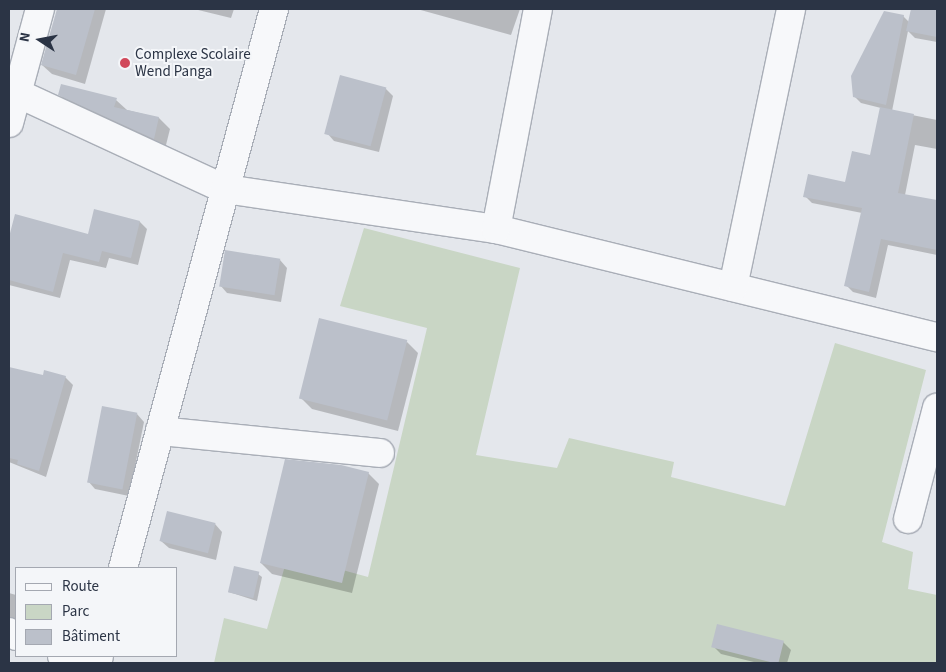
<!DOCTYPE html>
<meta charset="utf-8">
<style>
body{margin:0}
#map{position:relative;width:946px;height:672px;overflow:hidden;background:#e4e7ec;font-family:"Source Sans 3",sans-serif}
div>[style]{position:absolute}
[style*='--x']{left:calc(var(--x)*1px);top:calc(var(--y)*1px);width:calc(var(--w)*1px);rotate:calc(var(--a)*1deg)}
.green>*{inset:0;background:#c9d6c5}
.shadow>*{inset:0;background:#0003}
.building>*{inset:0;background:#bbc0ca;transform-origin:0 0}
.roads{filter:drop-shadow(1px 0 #a9aeb7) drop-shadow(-1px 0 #a9aeb7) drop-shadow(0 1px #a9aeb7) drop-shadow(0 -1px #a9aeb7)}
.minor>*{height:28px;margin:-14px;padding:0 14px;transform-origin:14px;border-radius:14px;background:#f7f8fa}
.dots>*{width:14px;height:14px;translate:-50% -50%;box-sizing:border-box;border:2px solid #f4f6f9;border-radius:50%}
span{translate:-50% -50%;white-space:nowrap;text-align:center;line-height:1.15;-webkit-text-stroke:4px #f4f6f9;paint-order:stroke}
.poi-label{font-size:15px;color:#2b3445}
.left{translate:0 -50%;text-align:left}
.frame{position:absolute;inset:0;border:10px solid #2b3445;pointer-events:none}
.legend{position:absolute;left:15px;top:567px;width:162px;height:90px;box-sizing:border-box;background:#f4f6f9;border:1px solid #a4a8b1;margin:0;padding:6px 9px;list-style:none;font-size:15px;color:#2b3445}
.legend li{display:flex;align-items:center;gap:10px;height:25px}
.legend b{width:25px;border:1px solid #a4a8b1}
.north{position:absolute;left:15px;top:15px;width:50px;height:50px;-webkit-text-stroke:4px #f4f6f9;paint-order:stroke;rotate:281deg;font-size:14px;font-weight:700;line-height:20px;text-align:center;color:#2b3445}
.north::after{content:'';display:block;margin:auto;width:18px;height:22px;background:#2b3445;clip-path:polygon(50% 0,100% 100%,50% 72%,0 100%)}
</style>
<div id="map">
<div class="green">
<i style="clip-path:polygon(364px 228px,520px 268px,476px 455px,557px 468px,569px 438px,674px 462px,671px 477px,785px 506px,835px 343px,926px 370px,882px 542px,913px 552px,908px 589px,937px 595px,937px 663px,214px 663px,224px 618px,267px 629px,288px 555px,368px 577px,427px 328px,340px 306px)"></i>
</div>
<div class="shadow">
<i style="clip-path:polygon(58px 9px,106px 9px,85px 84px,52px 74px,42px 65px)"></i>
<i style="clip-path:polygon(194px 9px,234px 9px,231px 18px)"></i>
<i style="clip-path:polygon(417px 9px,520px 9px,511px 35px)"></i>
<i style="clip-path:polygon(912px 9px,937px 9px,937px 42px,915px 38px,908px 31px,892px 111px,937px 120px,937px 149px,915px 145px,905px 195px,937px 202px,937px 255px,888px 245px,876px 298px,853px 292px,846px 285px,862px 213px,812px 203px,805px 196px,846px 184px,871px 156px,881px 108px,861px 103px,854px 96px,903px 16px,909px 22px)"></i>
<i style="clip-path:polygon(385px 88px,393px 96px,379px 152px,334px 141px,327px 133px)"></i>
<i style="clip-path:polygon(59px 94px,116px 100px,127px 110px,159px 118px,170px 129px,165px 149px,70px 105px)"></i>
<i style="clip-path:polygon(95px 211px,140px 222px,147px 229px,138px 265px,109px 258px,106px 268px,70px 260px,60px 298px,9px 285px,9px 240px,89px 235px)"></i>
<i style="clip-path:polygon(280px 260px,287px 268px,281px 302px,227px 293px,220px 285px)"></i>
<i style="clip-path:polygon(407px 342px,418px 353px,398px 431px,312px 409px,301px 398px)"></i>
<i style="clip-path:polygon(9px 368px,43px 377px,65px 377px,73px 385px,46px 477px,9px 462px)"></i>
<i style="clip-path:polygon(137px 414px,144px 422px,129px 496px,95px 489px,88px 481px)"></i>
<i style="clip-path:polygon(368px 473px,379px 484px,352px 593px,272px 574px,261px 563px)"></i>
<i style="clip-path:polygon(215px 524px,222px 532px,216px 560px,169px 548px,161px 541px)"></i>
<i style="clip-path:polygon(258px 574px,262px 577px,257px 601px,229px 592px)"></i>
<i style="clip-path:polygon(9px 593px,16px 595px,16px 622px,9px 619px)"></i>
<i style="clip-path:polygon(783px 642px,791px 650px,787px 663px,758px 663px,721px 654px,713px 646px)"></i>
</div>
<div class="building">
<i style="clip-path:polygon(57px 9px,95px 9px,76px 75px,41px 65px)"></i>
<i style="clip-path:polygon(911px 9px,937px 9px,937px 37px,906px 31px)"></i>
<i style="clip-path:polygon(884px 11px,904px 15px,886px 105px,853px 97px,851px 76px)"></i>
<i style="left:340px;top:75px;width:48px;height:61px;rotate:15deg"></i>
<i style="clip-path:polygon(61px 84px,117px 98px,114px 107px,159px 117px,154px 139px,58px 95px)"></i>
<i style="clip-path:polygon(880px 107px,914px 114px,898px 193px,937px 200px,937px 250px,881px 239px,869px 292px,844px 286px,862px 208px,803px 197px,808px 174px,845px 182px,852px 151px,870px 155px)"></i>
<i style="clip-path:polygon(94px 209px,140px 221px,131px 258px,102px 251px,99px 262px,63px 253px,53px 292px,9px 280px,9px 237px,15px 214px,88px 234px)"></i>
<i style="left:225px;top:250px;width:56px;height:37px;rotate:9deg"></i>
<i style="left:319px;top:318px;width:91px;height:83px;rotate:14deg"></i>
<i style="clip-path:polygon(9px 367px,43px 375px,44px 370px,66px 376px,39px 471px,17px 464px,18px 460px,9px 458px)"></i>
<i style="left:102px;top:406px;width:36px;height:78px;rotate:11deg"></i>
<i style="clip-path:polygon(285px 459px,341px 465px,369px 472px,342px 583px,260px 563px)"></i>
<i style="left:167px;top:511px;width:50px;height:31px;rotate:14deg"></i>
<i style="left:234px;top:566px;width:26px;height:27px;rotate:13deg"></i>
<i style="left:717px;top:624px;width:69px;height:24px;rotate:14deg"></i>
</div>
<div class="roads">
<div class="minor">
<i style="--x:17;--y:93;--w:229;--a:24.8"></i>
<i style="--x:225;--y:189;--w:274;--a:8.4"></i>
<i style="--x:496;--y:229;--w:454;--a:13.8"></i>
<i style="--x:9;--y:123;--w:118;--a:-74.8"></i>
<i style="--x:496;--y:229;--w:224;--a:-79.2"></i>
<i style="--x:733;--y:287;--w:284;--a:-78.2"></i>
<i style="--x:160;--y:431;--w:221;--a:5.7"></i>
<i style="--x:908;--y:519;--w:115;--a:-75.4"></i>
<i style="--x:123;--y:568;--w:579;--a:-74.88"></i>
<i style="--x:9;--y:632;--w:8;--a:30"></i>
<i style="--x:62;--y:656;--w:18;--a:22"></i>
<i style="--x:97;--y:663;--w:7;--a:-74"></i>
</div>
</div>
<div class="dots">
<i style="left:125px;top:63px;background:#d1495b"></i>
</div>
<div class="poi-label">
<span class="left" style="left:135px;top:63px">Complexe Scolaire<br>Wend Panga</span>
</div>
<div class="frame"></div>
<ul class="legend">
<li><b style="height:6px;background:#f7f8fa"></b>Route</li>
<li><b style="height:14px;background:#c9d6c5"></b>Parc</li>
<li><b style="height:14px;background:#bbc0ca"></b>Bâtiment</li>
</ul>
<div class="north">N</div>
</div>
